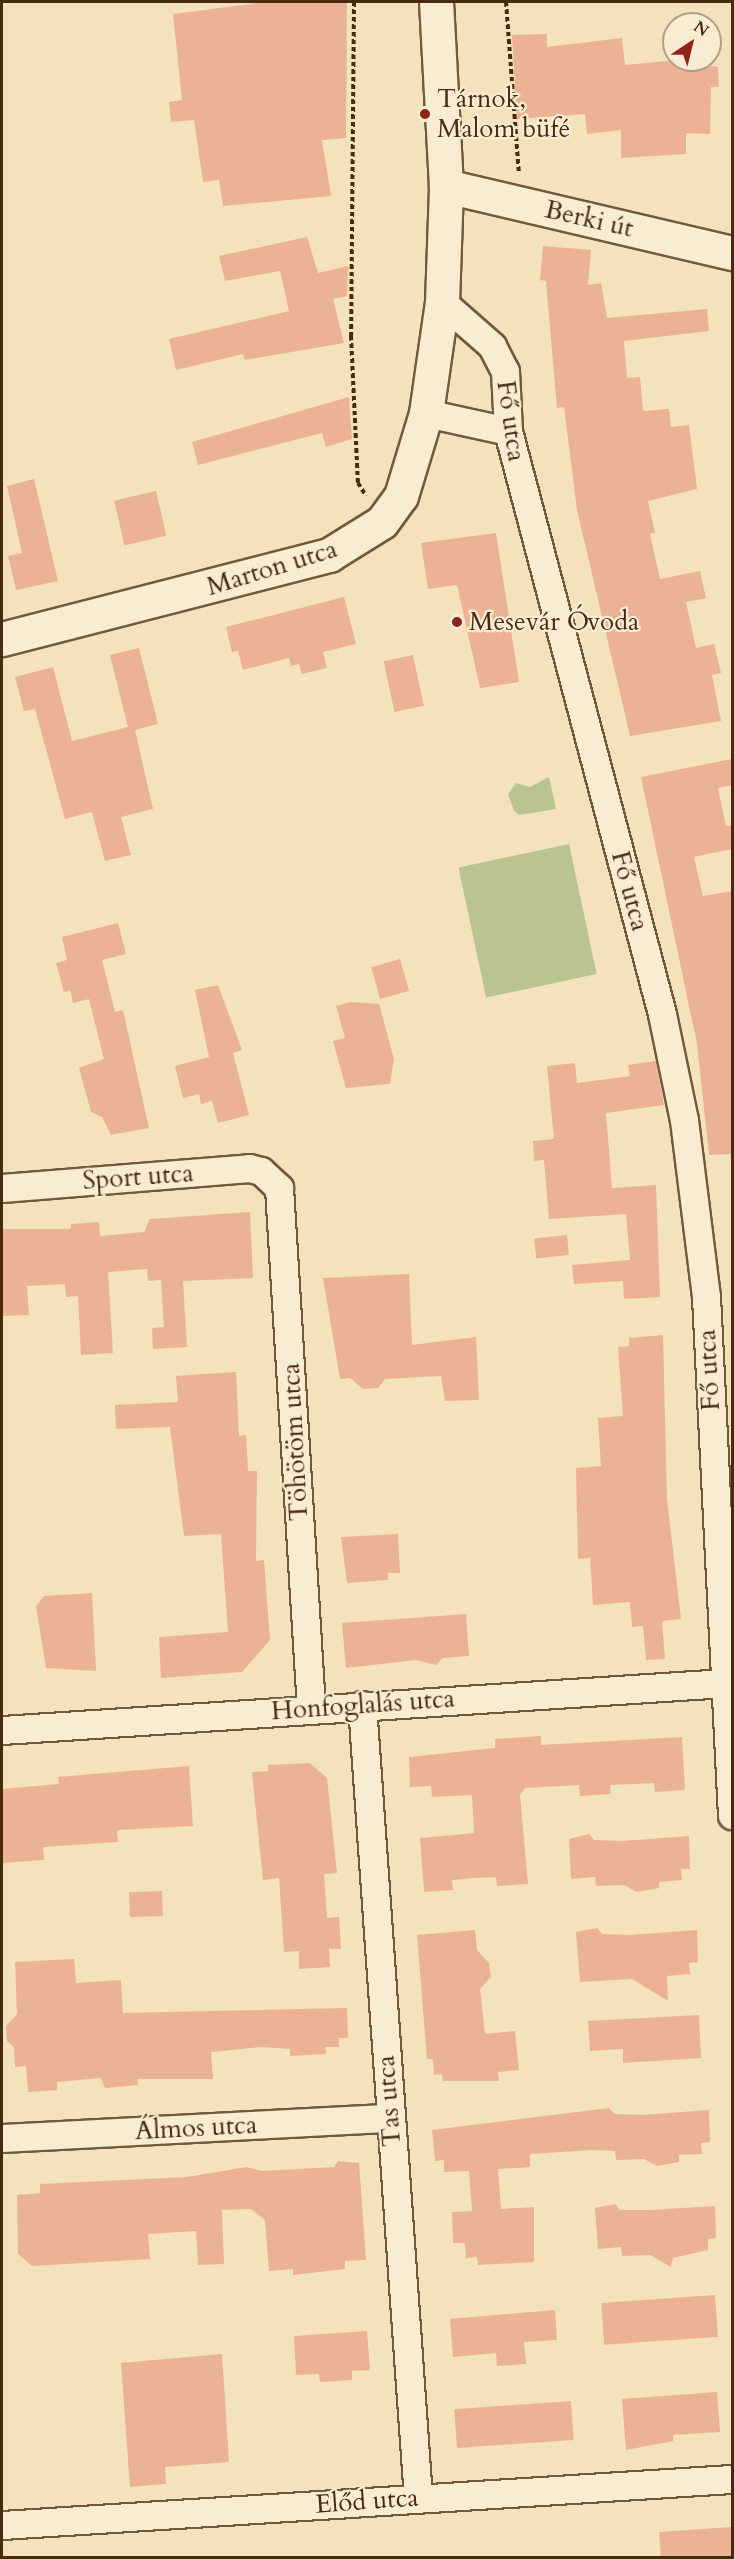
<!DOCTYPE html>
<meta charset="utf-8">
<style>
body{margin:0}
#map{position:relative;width:734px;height:2559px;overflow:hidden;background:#f4e2bc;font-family:Cardo,serif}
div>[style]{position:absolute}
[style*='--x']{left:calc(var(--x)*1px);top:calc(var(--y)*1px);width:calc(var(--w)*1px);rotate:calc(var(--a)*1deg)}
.green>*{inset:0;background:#b9c492;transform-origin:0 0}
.building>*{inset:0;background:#ecb295;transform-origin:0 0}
.path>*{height:4px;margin-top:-2px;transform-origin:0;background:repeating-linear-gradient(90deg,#462b0e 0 4.5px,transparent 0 7.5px)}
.roads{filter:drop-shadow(2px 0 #72593a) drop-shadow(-2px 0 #72593a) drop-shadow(0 2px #72593a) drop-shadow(0 -2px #72593a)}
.street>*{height:27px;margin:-13.5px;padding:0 13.5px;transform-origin:13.5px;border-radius:13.5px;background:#f8ecd3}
.secondary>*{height:33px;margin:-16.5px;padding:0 16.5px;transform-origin:16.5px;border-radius:16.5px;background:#f8ecd3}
.dots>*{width:16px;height:16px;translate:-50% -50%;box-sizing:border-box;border:3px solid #f8ecd3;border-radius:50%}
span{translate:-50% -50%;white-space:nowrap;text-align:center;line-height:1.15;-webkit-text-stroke:4.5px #f8ecd3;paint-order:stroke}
.poi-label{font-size:26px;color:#462b0e}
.left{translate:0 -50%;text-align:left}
.street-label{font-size:26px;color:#462b0e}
.frame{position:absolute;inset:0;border:3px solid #462b0e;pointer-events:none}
.north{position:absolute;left:662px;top:12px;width:60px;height:60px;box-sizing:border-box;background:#f8ecd3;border:2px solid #b19f84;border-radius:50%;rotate:35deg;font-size:16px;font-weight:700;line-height:24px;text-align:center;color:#462b0e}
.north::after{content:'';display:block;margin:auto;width:21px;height:27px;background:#8f2418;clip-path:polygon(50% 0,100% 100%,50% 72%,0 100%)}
</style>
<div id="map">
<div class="green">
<i style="clip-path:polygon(549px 777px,556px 809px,519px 815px,514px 811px,508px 794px,516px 783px,530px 787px)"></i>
<i style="left:569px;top:844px;width:133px;height:113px;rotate:78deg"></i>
</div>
<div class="building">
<i style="clip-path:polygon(265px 2px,347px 2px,346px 138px,322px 140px,331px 196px,223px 206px,219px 180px,203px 182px,194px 120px,171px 122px,169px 102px,182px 100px,173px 14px)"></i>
<i style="clip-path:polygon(547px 34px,547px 47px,622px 38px,625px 65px,678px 60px,718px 67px,719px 87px,711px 87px,710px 134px,686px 133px,686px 154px,621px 158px,621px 130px,587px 134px,585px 114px,517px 119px,512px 35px)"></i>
<i style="clip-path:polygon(307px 237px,318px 273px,348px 266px,347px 296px,333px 299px,344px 343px,245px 360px,243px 354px,176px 370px,169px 339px,289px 311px,280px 271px,225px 281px,219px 256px)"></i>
<i style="clip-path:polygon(543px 246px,591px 250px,588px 285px,601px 283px,607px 318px,707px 309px,709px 331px,624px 341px,627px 378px,640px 377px,643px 411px,669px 409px,671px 427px,689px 425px,697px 489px,648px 501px,655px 533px,650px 534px,660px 579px,700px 571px,706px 598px,686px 602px,696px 648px,714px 644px,721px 673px,712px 675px,721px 721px,630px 736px,577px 510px,564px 407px,557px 408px,546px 281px,540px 280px)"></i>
<i style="clip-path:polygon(349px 397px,352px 439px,326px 447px,322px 433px,198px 465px,192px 442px)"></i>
<i style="clip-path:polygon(34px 479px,58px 581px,16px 590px,8px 556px,22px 553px,7px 486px)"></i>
<i style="left:156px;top:491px;width:46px;height:43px;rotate:77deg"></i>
<i style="clip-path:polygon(496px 533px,519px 682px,480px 688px,457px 585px,428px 589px,421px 543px)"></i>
<i style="clip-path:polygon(344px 597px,356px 644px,323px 652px,327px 668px,302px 674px,299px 664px,291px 666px,289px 658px,243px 670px,238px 651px,232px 652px,226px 627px)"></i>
<i style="clip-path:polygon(139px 648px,158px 724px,135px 730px,153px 809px,121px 817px,131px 855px,105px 861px,92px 812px,65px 819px,35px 709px,24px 711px,15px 677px,53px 667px,72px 741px,128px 727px,110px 655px)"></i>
<i style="left:413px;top:655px;width:52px;height:30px;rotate:78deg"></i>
<i style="clip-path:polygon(732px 759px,732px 785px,718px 788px,726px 826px,732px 825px,732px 849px,694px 857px,703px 896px,732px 891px,732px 1154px,709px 1155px,697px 1044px,641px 777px)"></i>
<i style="clip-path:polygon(118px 923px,126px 954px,102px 960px,115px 1012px,123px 1010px,149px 1128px,111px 1135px,102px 1117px,91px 1112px,79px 1068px,104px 1059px,89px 999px,73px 1003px,70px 990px,64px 992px,56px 963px,67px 960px,62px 937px)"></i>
<i style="left:400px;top:959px;width:33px;height:30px;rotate:74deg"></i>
<i style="clip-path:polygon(218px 985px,242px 1050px,233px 1053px,249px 1115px,218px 1123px,212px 1101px,201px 1104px,199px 1094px,183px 1098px,175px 1066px,209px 1057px,195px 990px)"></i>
<i style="clip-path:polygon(351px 1002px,379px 1004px,394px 1059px,390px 1084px,346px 1088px,333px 1041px,345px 1038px,336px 1006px)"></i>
<i style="clip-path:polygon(656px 1061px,664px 1105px,606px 1113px,612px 1188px,656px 1185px,660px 1297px,624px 1299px,623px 1281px,574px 1284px,572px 1265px,630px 1260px,626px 1214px,549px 1219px,544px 1160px,534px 1161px,533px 1141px,554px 1139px,547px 1066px,575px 1063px,577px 1083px,630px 1076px,628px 1065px)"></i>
<i style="clip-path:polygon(250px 1212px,253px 1278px,183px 1281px,187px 1347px,153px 1349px,152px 1328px,164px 1327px,161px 1280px,148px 1281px,147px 1269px,108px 1272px,113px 1353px,81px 1355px,78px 1296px,66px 1297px,65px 1284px,27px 1286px,29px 1315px,2px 1316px,2px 1229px,71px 1229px,71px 1224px,99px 1222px,100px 1236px,144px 1232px,150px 1219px)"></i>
<i style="left:567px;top:1235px;width:20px;height:33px;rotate:84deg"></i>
<i style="clip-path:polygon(409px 1274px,412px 1345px,476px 1337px,479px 1400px,445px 1401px,441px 1376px,385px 1379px,378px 1388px,363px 1389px,350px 1378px,340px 1379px,323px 1278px)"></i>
<i style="clip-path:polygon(663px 1335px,667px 1499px,681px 1619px,662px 1621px,665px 1659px,646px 1660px,643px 1626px,632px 1627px,630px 1602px,593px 1605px,590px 1558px,578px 1559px,576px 1468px,601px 1466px,598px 1418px,623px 1416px,618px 1347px,629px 1346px,629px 1338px)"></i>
<i style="clip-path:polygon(236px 1372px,239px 1436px,246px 1435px,248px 1471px,257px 1471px,256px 1561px,264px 1560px,270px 1640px,242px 1672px,161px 1678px,159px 1637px,228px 1632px,221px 1534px,184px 1536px,170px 1427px,116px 1429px,115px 1405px,178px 1402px,176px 1376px)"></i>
<i style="clip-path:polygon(398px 1534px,400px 1573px,388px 1573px,388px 1580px,347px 1583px,341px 1537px)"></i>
<i style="clip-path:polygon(92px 1593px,96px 1671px,46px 1668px,36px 1606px,44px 1596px)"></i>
<i style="clip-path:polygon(466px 1614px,469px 1656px,443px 1658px,436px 1665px,416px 1660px,346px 1668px,342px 1623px)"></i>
<i style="clip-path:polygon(541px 1736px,541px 1745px,682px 1737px,685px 1790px,655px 1792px,654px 1783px,634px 1784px,610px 1785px,611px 1794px,580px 1796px,579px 1785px,525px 1788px,520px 1795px,528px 1884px,497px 1886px,496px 1877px,476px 1878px,452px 1880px,453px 1890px,424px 1892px,420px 1838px,474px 1833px,472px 1795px,432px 1797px,431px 1786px,410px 1787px,409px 1757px,495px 1748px,495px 1739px)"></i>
<i style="clip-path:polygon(310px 1763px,327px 1778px,337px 1873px,324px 1874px,327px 1918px,339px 1917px,341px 1949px,329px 1949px,330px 1967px,299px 1969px,299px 1951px,284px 1952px,279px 1878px,263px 1880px,252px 1772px,268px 1771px,268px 1765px)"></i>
<i style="clip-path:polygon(189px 1766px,193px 1826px,117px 1830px,118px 1842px,43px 1847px,44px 1860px,2px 1863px,2px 1789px,59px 1784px,58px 1777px)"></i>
<i style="clip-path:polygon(589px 1834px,594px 1840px,622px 1841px,689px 1836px,690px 1869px,681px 1869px,682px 1880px,659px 1882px,659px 1888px,637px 1892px,624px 1885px,596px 1886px,595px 1877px,571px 1879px,569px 1839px)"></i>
<i style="left:162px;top:1891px;width:25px;height:33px;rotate:88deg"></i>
<i style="clip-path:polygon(597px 1928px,602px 1934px,630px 1935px,697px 1930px,698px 1962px,689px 1963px,690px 1974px,667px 1976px,668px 2001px,632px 1979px,580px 1982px,576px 1932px)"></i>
<i style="clip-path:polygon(475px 1930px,477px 1950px,489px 1963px,491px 1977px,480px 1989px,485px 2034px,515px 2031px,519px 2070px,498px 2072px,499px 2081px,443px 2081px,442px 2074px,434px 2075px,433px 2059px,427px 2059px,417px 1935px)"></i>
<i style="clip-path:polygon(74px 1959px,76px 1983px,121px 1980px,123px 2013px,347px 2008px,348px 2038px,339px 2038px,339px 2047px,325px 2047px,326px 2054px,290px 2056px,290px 2049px,260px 2047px,211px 2052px,213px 2079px,137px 2079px,138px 2085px,105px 2088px,101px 2078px,57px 2082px,57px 2090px,28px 2092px,26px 2066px,15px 2067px,14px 2047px,7px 2041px,6px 2026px,17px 2014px,15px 1962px)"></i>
<i style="clip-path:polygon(699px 2015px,701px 2058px,623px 2063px,623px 2049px,590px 2051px,588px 2021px)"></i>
<i style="clip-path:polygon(609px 2108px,614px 2114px,642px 2115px,709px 2110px,710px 2142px,701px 2143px,702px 2154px,679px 2155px,679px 2162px,657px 2166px,644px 2159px,616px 2160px,615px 2151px,591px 2150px,530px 2154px,530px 2167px,498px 2169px,501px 2209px,534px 2207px,534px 2262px,478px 2265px,477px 2257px,466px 2258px,465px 2243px,453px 2243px,452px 2212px,472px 2211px,469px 2171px,444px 2172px,444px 2160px,435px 2161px,432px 2130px)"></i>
<i style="clip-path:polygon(338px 2161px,359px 2163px,366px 2260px,345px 2261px,345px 2269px,293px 2275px,293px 2269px,269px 2271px,265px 2220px,251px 2209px,222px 2210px,224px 2264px,198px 2265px,196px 2231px,148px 2234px,150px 2259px,32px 2266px,18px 2254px,17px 2195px,40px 2193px,40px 2184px,187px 2177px,246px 2167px,262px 2171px,334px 2167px)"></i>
<i style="clip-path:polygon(615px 2204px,620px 2210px,649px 2210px,715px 2206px,716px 2238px,708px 2239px,708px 2250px,673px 2258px,671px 2267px,650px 2255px,622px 2256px,621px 2247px,598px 2249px,595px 2208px)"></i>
<i style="left:715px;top:2295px;width:42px;height:114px;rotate:86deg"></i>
<i style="clip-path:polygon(555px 2310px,557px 2340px,524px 2342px,526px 2364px,497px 2366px,496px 2353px,453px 2357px,450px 2319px)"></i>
<i style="clip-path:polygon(367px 2331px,370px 2370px,352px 2371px,352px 2380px,320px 2382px,319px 2374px,296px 2375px,294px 2336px)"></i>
<i style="clip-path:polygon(222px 2354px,229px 2462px,165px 2467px,166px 2484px,130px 2487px,121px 2363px)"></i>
<i style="clip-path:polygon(717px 2392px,720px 2432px,673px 2435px,673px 2441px,626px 2450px,622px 2399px)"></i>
<i style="left:571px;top:2401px;width:39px;height:117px;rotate:86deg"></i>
<i style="clip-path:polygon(732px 2527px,732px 2558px,661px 2558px,659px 2532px)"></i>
</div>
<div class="path">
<i style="--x:354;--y:2;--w:334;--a:90.5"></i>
<i style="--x:351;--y:336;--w:147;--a:87.3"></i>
<i style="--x:358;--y:483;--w:15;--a:58"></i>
<i style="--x:506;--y:2;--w:172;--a:85.7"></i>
</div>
<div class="roads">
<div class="street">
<i style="--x:442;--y:302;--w:67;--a:41.3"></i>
<i style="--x:492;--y:346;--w:28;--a:63"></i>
<i style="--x:505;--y:371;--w:60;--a:87.1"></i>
<i style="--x:508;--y:431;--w:603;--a:75.2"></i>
<i style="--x:662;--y:1014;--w:108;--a:78.3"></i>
<i style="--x:684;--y:1120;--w:178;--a:82.9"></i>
<i style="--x:706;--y:1297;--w:519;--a:87.13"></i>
<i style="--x:426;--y:413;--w:84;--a:12.4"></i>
<i style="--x:2;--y:1188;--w:248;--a:-4.6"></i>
<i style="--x:249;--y:1168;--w:12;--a:14"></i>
<i style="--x:261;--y:1171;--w:25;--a:43"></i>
<i style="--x:279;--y:1188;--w:521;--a:86.48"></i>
<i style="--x:362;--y:1705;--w:794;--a:85.96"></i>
<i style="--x:2;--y:1730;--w:724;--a:-3.72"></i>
<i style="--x:2;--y:2138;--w:389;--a:-3"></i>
<i style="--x:2;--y:2525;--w:731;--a:-3.61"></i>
</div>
<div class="secondary">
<i style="--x:446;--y:186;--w:294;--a:13.2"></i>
<i style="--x:2;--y:639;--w:338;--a:-14.4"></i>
<i style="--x:329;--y:555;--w:62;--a:-31.9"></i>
<i style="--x:382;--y:522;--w:32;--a:-54"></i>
<i style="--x:401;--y:496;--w:87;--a:-73.2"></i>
<i style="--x:426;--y:413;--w:112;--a:-81.8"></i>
<i style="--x:442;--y:302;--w:116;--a:-88"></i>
<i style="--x:446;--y:186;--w:184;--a:-93.1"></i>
</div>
</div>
<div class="dots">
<i style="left:425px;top:114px;background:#8f2418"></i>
<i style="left:457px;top:622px;background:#8f2418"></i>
</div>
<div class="poi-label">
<span class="left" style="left:437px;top:114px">Tárnok,<br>Malom büfé</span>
<span class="left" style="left:469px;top:622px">Mesevár Óvoda</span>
</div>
<div class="street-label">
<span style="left:589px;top:219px;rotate:13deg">Berki út</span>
<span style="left:511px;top:421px;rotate:82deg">Fő utca</span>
<span style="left:272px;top:568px;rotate:-17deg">Marton utca</span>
<span style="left:630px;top:891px;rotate:75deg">Fő utca</span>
<span style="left:138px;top:1177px;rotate:-4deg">Sport utca</span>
<span style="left:709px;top:1370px;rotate:-93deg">Fő utca</span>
<span style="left:295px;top:1442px;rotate:-93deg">Töhötöm utca</span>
<span style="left:363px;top:1705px;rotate:-4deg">Honfoglalás utca</span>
<span style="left:389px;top:2101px;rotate:-94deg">Tas utca</span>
<span style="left:196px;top:2128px;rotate:-3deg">Álmos utca</span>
<span style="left:367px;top:2501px;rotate:-4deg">Előd utca</span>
</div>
<div class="frame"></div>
<div class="north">N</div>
</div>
